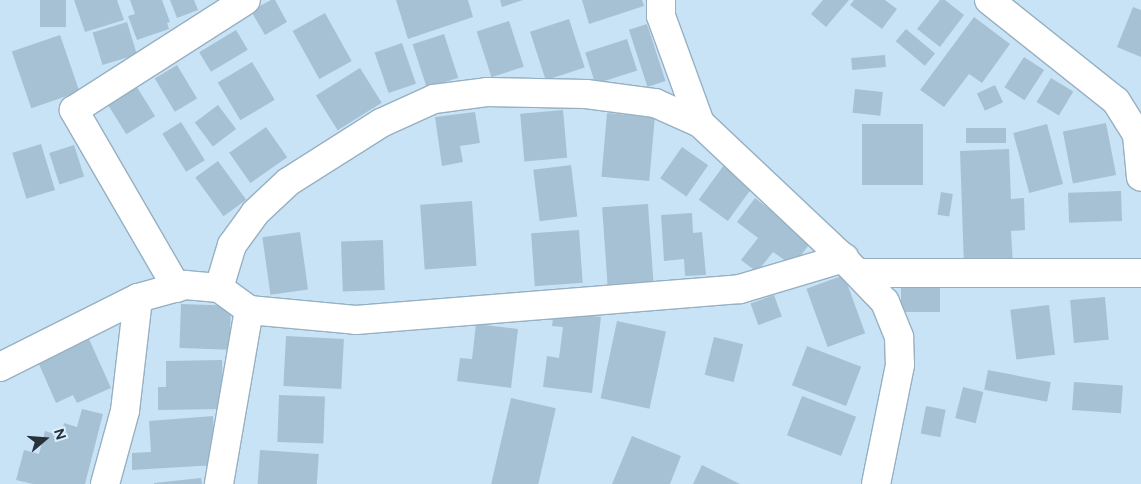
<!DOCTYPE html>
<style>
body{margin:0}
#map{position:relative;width:1141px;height:484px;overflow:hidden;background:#c9e3f6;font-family:Figtree,sans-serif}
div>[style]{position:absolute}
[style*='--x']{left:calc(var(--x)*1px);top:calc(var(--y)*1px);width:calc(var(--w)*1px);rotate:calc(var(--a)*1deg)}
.building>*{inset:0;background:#a7c1d4;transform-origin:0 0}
.roads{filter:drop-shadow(1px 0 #96b0c2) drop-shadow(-1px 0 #96b0c2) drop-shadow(0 1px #96b0c2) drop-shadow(0 -1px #96b0c2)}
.minor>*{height:28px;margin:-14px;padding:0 14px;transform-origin:14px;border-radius:14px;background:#fff}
span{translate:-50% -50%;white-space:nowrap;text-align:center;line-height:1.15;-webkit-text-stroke:4px #daf0ff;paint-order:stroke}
.north{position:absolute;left:20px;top:414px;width:50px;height:50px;-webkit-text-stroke:4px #daf0ff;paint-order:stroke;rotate:72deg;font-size:14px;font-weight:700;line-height:20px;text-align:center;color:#273139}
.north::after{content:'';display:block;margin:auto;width:18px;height:22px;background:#273139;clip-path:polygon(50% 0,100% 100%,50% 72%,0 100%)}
</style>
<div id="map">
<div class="building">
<i style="left:40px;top:0;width:26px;height:27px"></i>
<i style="clip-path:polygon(74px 0,117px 0,124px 20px,85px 32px)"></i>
<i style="clip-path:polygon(130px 0,162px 0,170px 22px,167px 23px,169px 29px,137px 40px,128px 16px,135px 14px)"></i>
<i style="clip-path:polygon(170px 0,194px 0,198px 10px,177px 18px)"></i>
<i style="clip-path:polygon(271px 0,275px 0,287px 22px,265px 35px,251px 11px)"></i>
<i style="clip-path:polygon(396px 0,468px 0,473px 17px,408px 39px)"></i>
<i style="clip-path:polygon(500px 0,523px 0,502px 7px)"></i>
<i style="clip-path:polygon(582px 0,642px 0,644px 6px,589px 24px)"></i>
<i style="clip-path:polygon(823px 0,849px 0,826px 27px,811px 14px)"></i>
<i style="clip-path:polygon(854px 0,885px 0,897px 9px,882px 29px,850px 5px)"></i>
<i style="clip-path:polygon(940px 0,945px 0,964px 15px,940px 47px,917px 29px)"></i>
<i style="clip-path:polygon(1133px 7px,1141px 10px,1141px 57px,1117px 47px)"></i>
<i style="left:325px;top:13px;width:55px;height:37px;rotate:61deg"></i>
<i style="clip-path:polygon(974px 17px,1010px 44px,982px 83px,969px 74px,944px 107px,920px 90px)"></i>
<i style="left:569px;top:19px;width:51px;height:41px;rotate:72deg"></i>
<i style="left:509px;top:21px;width:48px;height:34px;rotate:72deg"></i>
<i style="left:127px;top:22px;width:34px;height:36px;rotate:73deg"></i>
<i style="left:647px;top:24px;width:60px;height:19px;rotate:72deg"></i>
<i style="left:906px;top:29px;width:38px;height:16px;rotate:40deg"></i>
<i style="left:236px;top:30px;width:23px;height:43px;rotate:59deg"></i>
<i style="left:444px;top:34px;width:46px;height:33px;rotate:72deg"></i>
<i style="left:60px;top:35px;width:60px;height:51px;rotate:71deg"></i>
<i style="left:627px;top:39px;width:33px;height:44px;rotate:72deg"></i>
<i style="left:402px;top:43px;width:43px;height:29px;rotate:71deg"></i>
<i style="left:885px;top:55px;width:12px;height:34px;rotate:85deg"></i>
<i style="left:1024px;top:57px;width:24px;height:36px;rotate:33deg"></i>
<i style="left:252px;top:62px;width:44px;height:40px;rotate:59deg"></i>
<i style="left:177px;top:65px;width:39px;height:26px;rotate:59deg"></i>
<i style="left:360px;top:68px;width:41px;height:52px;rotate:58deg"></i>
<i style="left:1051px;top:78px;width:26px;height:28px;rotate:31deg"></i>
<i style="left:135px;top:84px;width:38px;height:34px;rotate:58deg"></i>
<i style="left:995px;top:85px;width:19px;height:20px;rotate:65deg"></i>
<i style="left:855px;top:89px;width:28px;height:24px;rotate:6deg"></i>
<i style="left:218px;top:105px;width:30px;height:29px;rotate:53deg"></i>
<i style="left:563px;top:110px;width:48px;height:43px;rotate:85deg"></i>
<i style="clip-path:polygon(475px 112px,480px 143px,460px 146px,463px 162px,442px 166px,435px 117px)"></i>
<i style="left:607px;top:113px;width:48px;height:64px;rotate:5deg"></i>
<i style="left:181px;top:122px;width:45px;height:22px;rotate:58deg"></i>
<i style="left:1106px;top:123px;width:53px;height:44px;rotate:79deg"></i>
<i style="left:862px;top:124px;width:61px;height:61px"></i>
<i style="left:1047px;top:124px;width:62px;height:35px;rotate:75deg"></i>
<i style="left:266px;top:127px;width:37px;height:45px;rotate:55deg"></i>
<i style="left:966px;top:128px;width:40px;height:15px"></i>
<i style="left:41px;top:144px;width:48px;height:30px;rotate:73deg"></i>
<i style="left:74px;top:145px;width:33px;height:26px;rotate:72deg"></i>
<i style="left:682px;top:147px;width:32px;height:38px;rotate:35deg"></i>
<i style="clip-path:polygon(1009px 149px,1011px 199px,1024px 198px,1025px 230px,1011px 231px,1013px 265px,964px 266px,960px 151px)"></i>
<i style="left:218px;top:161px;width:48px;height:28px;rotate:54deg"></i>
<i style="left:571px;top:165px;width:52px;height:38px;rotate:83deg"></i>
<i style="left:724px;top:165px;width:36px;height:43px;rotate:36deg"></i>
<i style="left:1121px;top:191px;width:30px;height:53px;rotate:88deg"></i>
<i style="left:941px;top:192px;width:12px;height:23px;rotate:9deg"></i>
<i style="clip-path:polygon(755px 198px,811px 242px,793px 266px,773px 252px,757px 272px,741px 260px,758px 238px,737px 222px)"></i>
<i style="left:472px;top:201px;width:65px;height:52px;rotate:86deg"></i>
<i style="left:648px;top:204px;width:78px;height:46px;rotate:86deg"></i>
<i style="clip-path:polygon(692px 213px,693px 233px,702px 232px,706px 275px,685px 276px,684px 259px,664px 261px,661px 215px)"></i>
<i style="left:579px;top:230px;width:53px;height:48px;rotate:86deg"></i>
<i style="left:300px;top:232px;width:58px;height:38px;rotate:82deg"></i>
<i style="left:383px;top:240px;width:50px;height:42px;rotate:88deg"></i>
<i style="left:844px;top:275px;width:62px;height:40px;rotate:70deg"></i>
<i style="left:901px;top:282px;width:39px;height:30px"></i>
<i style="left:774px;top:295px;width:23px;height:25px;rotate:70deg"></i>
<i style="left:1105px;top:297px;width:43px;height:35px;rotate:85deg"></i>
<i style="left:181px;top:304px;width:50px;height:44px;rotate:2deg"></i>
<i style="left:1049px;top:305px;width:50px;height:39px;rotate:83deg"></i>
<i style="clip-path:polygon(554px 311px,601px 317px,592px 393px,543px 387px,547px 356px,559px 358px,563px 327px,552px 326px)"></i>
<i style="left:617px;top:321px;width:50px;height:79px;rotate:12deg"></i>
<i style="clip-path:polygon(476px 324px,518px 329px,511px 388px,457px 381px,460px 358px,472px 359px)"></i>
<i style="left:286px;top:336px;width:58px;height:50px;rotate:3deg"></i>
<i style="left:714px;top:337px;width:30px;height:39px;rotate:14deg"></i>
<i style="clip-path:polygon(89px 339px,111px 388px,77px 403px,73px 395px,56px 403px,38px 362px)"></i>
<i style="left:807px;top:346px;width:58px;height:42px;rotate:21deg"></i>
<i style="clip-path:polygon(222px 360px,223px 409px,158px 410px,158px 387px,166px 387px,166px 361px)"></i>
<i style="left:988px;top:370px;width:64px;height:20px;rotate:11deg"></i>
<i style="left:1074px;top:382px;width:49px;height:28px;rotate:4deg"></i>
<i style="left:963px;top:387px;width:21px;height:32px;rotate:14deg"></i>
<i style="left:279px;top:395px;width:46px;height:47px;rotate:2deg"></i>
<i style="left:802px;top:396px;width:58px;height:42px;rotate:21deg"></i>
<i style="left:511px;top:398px;width:46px;height:88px;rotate:13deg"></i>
<i style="left:926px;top:406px;width:20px;height:28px;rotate:11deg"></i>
<i style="clip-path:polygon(82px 409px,103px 414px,85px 484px,33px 484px,16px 480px,24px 450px,39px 454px,45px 431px,61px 436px,64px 423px,77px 427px)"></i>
<i style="clip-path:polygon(213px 416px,216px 465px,132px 470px,132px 453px,151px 452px,149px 421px)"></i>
<i style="clip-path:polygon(632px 436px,681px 456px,670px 484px,612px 484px)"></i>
<i style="left:260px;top:450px;width:59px;height:34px;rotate:4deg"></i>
<i style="clip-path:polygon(702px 465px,740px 484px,693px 484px)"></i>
<i style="clip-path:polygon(201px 478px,202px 484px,154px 484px,154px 483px)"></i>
</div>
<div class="roads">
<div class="minor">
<i style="--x:661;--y:0;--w:16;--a:90"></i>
<i style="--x:661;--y:16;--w:114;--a:70"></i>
<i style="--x:989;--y:0;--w:162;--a:38.5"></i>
<i style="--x:1116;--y:101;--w:40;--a:58"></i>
<i style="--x:1137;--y:135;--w:42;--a:84.6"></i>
<i style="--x:858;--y:273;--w:283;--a:0"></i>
<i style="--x:177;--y:288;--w:206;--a:-120.1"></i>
<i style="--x:74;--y:110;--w:204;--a:-32.6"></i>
<i style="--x:219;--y:288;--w:45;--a:-73.2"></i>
<i style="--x:232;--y:245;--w:39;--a:-54"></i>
<i style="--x:255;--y:213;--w:45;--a:-43.2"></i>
<i style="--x:288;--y:182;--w:110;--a:-32.4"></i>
<i style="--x:381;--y:123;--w:58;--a:-24.4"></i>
<i style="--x:434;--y:99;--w:53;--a:-7.5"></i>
<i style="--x:487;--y:92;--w:99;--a:1.2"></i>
<i style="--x:586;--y:94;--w:70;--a:7.4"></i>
<i style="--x:655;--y:103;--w:49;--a:24"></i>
<i style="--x:700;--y:123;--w:191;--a:43.3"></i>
<i style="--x:839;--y:254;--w:66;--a:46.2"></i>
<i style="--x:885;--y:302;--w:38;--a:68"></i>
<i style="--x:899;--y:337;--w:28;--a:88"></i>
<i style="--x:900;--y:365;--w:121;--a:101.4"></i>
<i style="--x:249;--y:310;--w:107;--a:5.3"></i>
<i style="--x:356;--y:320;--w:385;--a:-4.6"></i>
<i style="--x:740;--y:289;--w:109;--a:-16.6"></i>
<i style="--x:0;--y:367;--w:154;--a:-26.6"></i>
<i style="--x:138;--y:298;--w:49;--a:-15.5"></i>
<i style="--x:185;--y:285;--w:34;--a:5"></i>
<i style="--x:219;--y:288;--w:37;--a:36"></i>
<i style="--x:249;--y:310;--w:177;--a:99.8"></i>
<i style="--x:105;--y:484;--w:76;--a:-74.7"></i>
<i style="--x:125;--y:411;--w:114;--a:-83.4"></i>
</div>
</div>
<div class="north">N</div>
</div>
